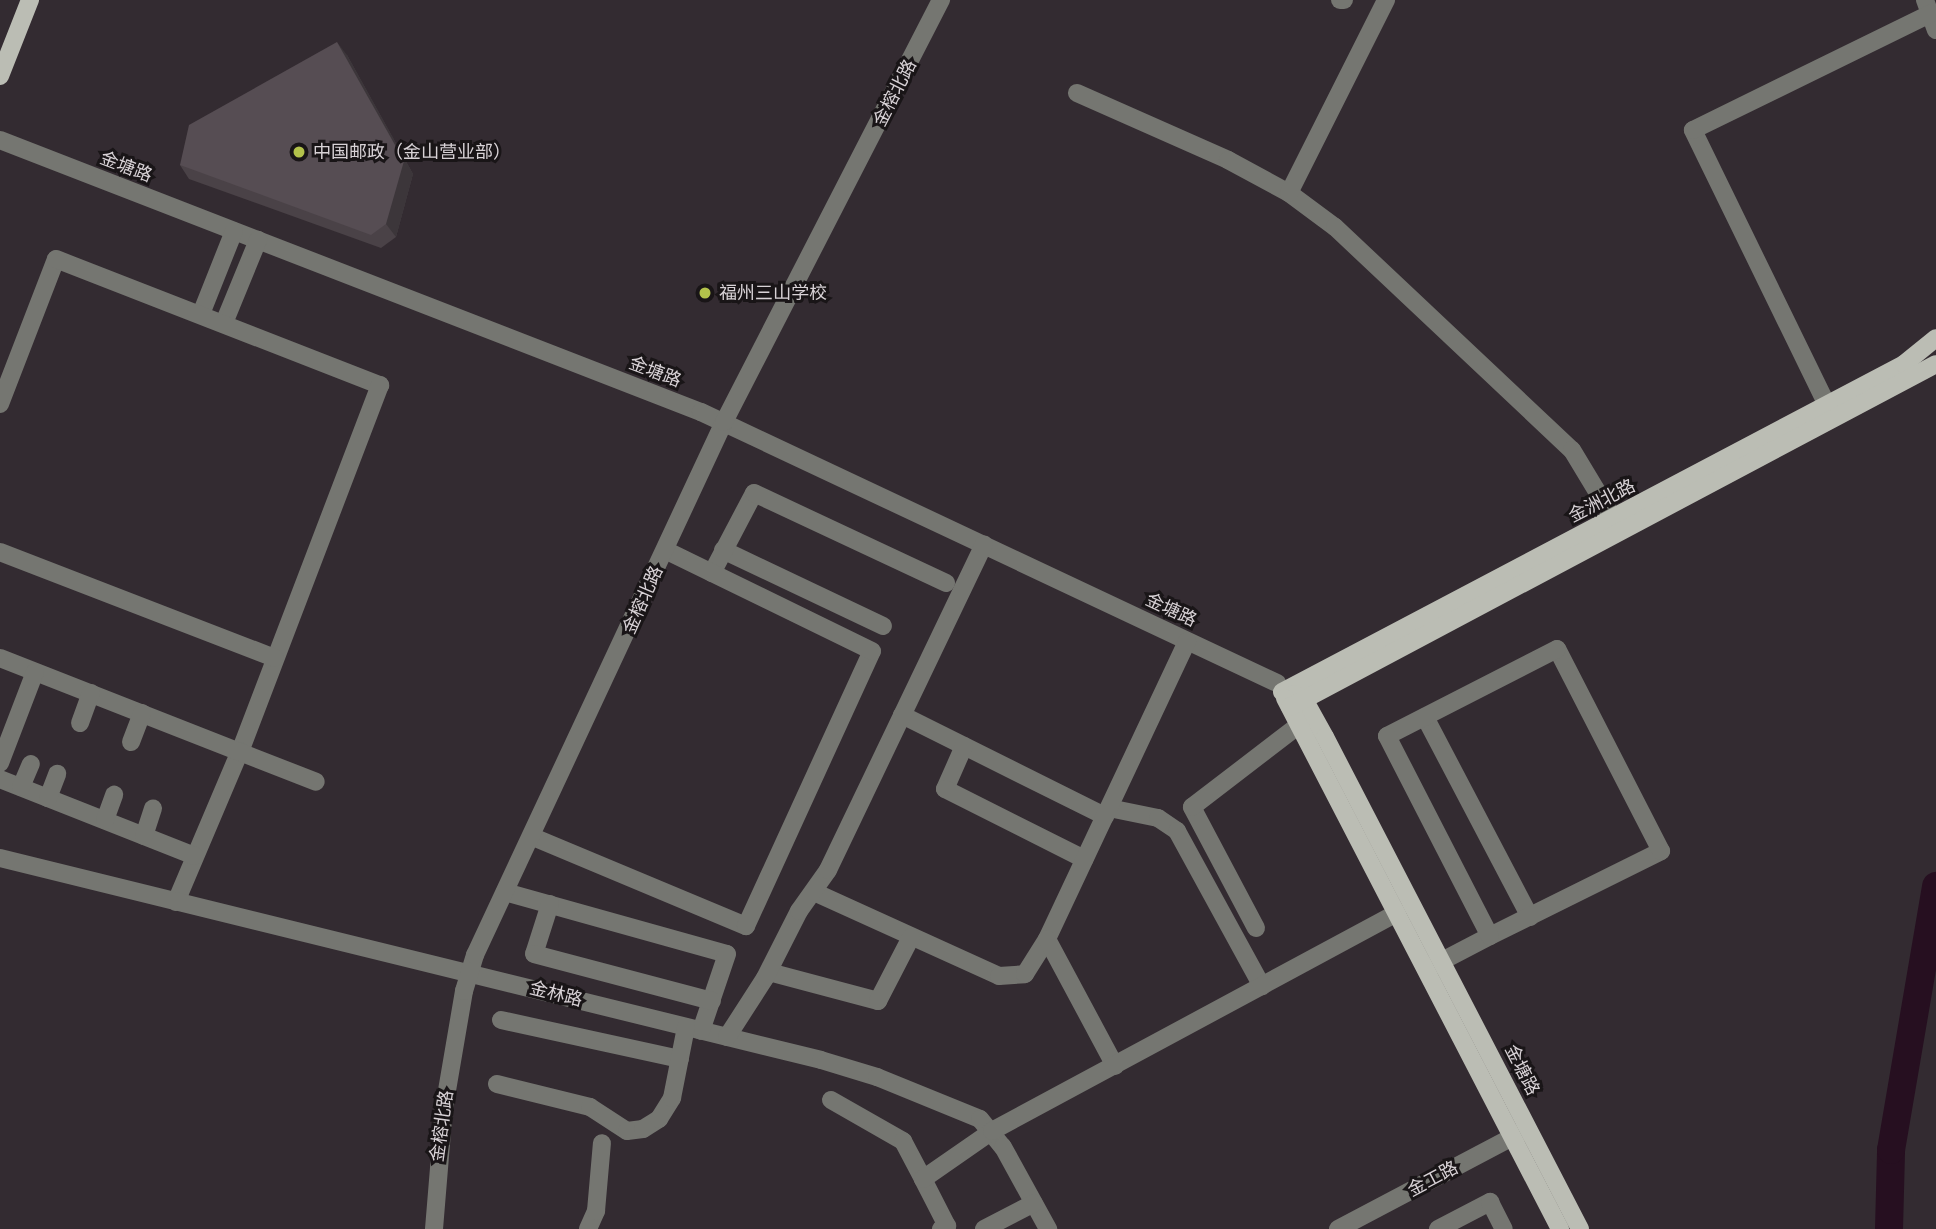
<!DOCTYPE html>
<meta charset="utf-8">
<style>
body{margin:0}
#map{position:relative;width:1936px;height:1229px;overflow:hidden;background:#332b31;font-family:Helvetica,"Noto Sans SC",sans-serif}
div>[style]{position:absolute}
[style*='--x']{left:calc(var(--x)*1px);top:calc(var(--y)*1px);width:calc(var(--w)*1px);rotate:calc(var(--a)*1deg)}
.river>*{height:28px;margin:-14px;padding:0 14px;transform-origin:14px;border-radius:14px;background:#260f20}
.minor>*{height:18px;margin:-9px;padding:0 9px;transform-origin:9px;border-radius:9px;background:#757671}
.major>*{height:18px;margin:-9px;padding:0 9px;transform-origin:9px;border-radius:9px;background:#bbbdb4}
.wall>*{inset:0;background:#4a4247}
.shaded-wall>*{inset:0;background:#3c363a}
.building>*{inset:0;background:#564d53}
.dots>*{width:19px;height:19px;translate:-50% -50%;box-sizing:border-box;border:4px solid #191517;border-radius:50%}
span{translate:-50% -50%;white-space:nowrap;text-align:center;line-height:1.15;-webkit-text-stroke:6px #191517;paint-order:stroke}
.street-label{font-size:18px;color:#d8d2d6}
.poi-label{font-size:18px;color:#d8d2d6}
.left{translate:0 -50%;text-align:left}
</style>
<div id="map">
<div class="river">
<i style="--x:1889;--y:1229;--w:79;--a:-88.5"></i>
<i style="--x:1891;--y:1150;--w:268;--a:-80.3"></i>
</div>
<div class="minor">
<i style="--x:1340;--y:0;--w:4;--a:0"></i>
<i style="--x:1925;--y:0;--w:32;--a:70"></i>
<i style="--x:1077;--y:93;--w:165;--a:23.9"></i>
<i style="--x:1228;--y:160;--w:69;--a:28.4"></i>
<i style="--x:1289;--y:193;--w:57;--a:36.5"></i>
<i style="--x:1335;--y:227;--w:325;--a:43.3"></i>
<i style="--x:1572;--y:450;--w:91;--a:58.9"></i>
<i style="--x:0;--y:140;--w:752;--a:21.21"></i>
<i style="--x:701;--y:412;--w:637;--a:25.2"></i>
<i style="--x:1289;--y:193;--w:216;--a:-63.3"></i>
<i style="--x:201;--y:314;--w:89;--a:-68.3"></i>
<i style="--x:224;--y:323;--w:90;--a:-67.7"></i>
<i style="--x:0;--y:404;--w:155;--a:-68.9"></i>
<i style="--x:56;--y:259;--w:348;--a:21.3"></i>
<i style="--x:380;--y:385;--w:392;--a:110.9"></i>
<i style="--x:240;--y:751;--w:164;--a:113"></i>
<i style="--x:1827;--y:405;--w:306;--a:-116"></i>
<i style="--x:1693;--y:130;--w:264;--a:-26.1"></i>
<i style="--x:723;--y:550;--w:177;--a:25.4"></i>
<i style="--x:0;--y:552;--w:294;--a:21.1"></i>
<i style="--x:712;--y:573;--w:90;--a:-62.3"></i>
<i style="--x:754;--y:493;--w:212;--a:25.1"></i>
<i style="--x:0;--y:658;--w:339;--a:21.4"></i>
<i style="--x:902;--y:715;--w:227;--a:26.5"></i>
<i style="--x:1425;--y:717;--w:226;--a:62.3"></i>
<i style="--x:80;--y:723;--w:32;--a:-70"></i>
<i style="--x:131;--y:742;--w:31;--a:-69"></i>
<i style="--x:964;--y:746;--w:47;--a:113.8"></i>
<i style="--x:945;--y:789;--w:156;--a:26.7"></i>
<i style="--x:0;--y:763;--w:97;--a:-69"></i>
<i style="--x:0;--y:779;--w:209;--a:21.6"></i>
<i style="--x:21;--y:787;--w:25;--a:-67"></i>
<i style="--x:48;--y:798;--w:26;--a:-69"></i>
<i style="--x:1109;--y:808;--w:50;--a:11.5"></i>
<i style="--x:1158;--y:818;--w:23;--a:34"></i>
<i style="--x:1177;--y:831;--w:177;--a:61.3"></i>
<i style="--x:105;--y:820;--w:27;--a:-70"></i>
<i style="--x:144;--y:836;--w:29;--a:-72"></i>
<i style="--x:533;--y:837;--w:231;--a:22.7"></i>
<i style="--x:746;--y:926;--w:302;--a:-65.4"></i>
<i style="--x:872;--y:651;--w:230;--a:-154"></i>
<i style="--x:0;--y:858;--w:845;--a:13.82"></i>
<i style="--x:821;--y:1060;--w:59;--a:16.9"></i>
<i style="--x:877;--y:1077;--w:111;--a:22.2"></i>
<i style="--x:980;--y:1119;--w:36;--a:51"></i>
<i style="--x:1003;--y:1147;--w:94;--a:61.2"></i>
<i style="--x:505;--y:892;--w:230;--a:15.6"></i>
<i style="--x:727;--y:954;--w:81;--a:108.7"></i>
<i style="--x:814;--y:892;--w:203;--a:24.4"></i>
<i style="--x:999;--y:976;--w:26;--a:-4"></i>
<i style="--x:1025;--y:974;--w:41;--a:-57.8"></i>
<i style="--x:1047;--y:939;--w:329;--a:-64.8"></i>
<i style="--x:550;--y:904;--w:52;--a:107.7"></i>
<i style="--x:534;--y:954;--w:184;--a:14.8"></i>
<i style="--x:1256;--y:928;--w:137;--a:-117.9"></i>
<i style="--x:1192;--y:807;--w:135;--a:-37.5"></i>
<i style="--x:1047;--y:939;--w:144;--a:61.8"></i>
<i style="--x:1428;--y:968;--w:16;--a:-27"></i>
<i style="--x:1442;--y:961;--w:54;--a:-27.5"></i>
<i style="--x:1490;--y:936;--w:191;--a:-26.4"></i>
<i style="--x:1661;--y:851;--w:227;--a:-117.2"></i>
<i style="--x:1557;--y:649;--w:191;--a:152.9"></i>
<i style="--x:1387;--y:736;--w:225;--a:62.8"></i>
<i style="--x:769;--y:972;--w:113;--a:14.9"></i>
<i style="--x:878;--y:1001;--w:72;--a:-62.7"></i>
<i style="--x:501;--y:1020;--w:183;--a:12.3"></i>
<i style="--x:727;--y:1037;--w:70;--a:-57.2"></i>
<i style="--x:765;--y:978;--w:75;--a:-63.1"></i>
<i style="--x:799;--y:911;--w:50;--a:-54.7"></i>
<i style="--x:828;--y:870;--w:361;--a:-64.4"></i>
<i style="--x:497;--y:1084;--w:96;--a:13.9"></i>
<i style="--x:590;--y:1107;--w:44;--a:33"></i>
<i style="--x:627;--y:1131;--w:16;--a:-7"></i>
<i style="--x:643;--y:1129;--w:19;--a:-32"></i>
<i style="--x:659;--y:1119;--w:25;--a:-58"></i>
<i style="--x:672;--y:1098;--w:72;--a:-78.8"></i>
<i style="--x:831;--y:1100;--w:83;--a:29.7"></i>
<i style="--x:903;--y:1141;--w:43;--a:62.2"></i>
<i style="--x:434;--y:1229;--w:121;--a:-85.3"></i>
<i style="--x:444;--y:1108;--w:119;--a:-80.3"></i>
<i style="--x:464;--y:991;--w:38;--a:-73"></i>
<i style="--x:475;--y:955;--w:588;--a:-64.96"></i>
<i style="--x:724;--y:422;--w:475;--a:-62.8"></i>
<i style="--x:588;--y:1229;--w:20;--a:-66"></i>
<i style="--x:596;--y:1211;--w:68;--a:-85"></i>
<i style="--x:941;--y:1229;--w:7;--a:-27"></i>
<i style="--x:947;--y:1226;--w:53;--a:-117.1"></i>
<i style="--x:923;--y:1179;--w:84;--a:-34.8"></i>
<i style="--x:992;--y:1131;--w:460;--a:-28.3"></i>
<i style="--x:984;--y:1229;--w:56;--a:-27.5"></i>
<i style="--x:1338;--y:1229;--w:210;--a:-27.8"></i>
<i style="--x:1438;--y:1229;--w:59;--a:-27.4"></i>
<i style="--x:1490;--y:1202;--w:30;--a:63"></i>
</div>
<div class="major">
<i style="--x:0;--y:76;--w:82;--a:-68.5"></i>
<i style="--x:1282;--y:692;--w:703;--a:-27.8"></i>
<i style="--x:1904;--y:364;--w:41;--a:-39.1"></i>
<i style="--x:1294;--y:694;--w:11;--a:27"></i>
<i style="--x:1304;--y:699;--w:43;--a:61.1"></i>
<i style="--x:1325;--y:737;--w:554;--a:62.6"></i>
<i style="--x:1285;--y:698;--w:598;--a:62.62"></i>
<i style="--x:1290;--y:707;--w:731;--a:-27.97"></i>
</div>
<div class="wall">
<i style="clip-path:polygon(347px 55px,413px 174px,396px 237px,381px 248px,189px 179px,180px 165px)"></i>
</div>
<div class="shaded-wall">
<i style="clip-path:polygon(337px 42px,347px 55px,413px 174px,396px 237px,386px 224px)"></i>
</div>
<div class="building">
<i style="clip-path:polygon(337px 42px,404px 161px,386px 224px,371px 235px,180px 165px,189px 125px)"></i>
</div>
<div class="dots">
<i style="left:299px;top:152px;background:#b3c24b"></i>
<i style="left:705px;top:293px;background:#b3c24b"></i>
</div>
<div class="street-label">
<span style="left:895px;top:93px;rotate:-63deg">金榕北路</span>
<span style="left:126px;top:167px;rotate:21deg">金塘路</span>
<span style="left:655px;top:372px;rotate:21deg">金塘路</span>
<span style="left:1602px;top:501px;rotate:-27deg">金洲北路</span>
<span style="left:643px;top:600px;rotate:-66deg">金榕北路</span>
<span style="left:1171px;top:610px;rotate:25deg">金塘路</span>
<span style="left:556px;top:994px;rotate:14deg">金林路</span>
<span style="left:1522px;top:1070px;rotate:63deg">金塘路</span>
<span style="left:442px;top:1126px;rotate:-82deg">金榕北路</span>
<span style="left:1433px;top:1179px;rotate:-28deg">金工路</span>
</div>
<div class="poi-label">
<span class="left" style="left:313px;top:152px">中国邮政（金山营业部）</span>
<span class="left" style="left:719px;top:293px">福州三山学校</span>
</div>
</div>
